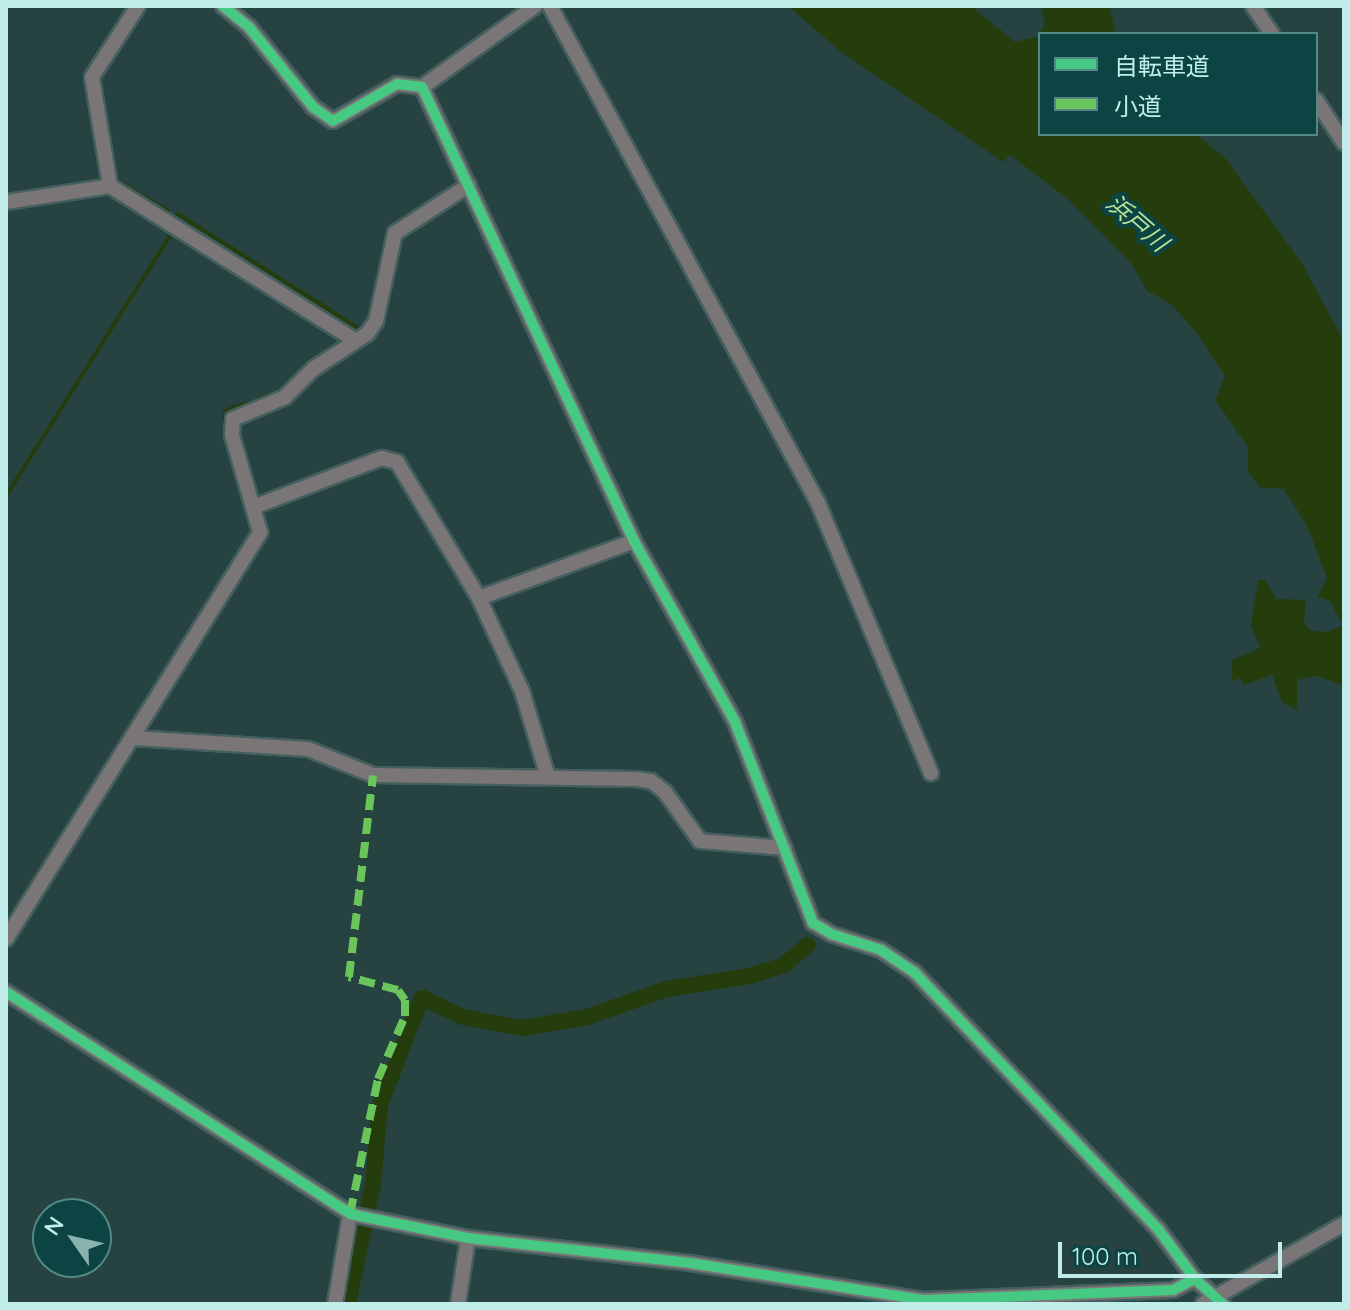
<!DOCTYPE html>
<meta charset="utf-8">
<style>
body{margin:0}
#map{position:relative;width:1350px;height:1310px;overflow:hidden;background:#264342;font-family:Quicksand,"Noto Sans JP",sans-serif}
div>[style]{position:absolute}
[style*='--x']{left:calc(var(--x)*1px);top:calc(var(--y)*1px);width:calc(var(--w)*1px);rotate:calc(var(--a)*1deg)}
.water>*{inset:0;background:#253d0c}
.stream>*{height:4px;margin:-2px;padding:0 2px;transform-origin:2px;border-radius:2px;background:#253d0c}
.canal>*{height:16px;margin:-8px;padding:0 8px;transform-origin:8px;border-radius:8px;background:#253d0c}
.roads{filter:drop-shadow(2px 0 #445f5e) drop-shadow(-2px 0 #445f5e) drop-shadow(0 2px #445f5e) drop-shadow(0 -2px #445f5e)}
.minor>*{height:14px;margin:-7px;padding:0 7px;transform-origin:7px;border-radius:7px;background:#7a7576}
.quiet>*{height:8px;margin-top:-4px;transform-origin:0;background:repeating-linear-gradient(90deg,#6ac65a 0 16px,transparent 0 24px)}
.cycleway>*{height:10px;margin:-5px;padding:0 5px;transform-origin:5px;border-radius:5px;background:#46c982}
span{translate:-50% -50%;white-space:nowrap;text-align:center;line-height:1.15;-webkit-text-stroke:8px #0b4442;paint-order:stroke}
.water-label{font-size:24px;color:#bbe395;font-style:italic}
.frame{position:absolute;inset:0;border:8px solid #c0ede9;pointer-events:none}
.legend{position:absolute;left:1038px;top:32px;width:280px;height:104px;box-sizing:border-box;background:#0b4442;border:2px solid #538885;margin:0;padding:10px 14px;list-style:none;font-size:24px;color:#c0ede9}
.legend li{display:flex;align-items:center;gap:16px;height:40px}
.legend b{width:40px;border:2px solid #538885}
.north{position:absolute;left:32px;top:1198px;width:80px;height:80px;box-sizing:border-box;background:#0b4442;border:2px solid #538885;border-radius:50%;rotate:304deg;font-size:22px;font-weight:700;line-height:32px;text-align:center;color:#c0ede9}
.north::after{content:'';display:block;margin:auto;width:28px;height:36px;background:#8ab2af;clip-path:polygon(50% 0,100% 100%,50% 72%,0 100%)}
.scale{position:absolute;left:1058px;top:1242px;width:224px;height:36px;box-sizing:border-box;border:4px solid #c0ede9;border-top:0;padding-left:10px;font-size:24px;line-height:28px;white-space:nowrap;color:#c0ede9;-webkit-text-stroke:6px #0b4442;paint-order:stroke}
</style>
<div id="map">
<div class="water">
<i style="clip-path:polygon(788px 6px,971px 6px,1015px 42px,1038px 37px,1045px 24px,1041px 6px,1109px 6px,1116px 34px,1040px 34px,1040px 134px,1196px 134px,1226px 159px,1303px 265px,1344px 342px,1344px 686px,1317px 676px,1297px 680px,1297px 710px,1282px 702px,1272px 675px,1244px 685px,1240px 678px,1232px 681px,1232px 660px,1260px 648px,1251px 625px,1258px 580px,1265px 580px,1276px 599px,1306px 600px,1304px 623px,1312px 631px,1328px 632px,1343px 625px,1330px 601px,1318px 597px,1327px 578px,1307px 526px,1284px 489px,1260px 487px,1248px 472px,1248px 447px,1215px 400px,1225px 376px,1197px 333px,1170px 303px,1147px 291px,1131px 263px,1069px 200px,1010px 155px,1003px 162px,841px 52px)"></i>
</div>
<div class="stream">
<i style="--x:113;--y:178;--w:64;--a:31"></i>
<i style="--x:178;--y:214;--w:211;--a:32.4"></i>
<i style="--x:260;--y:398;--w:21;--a:-17"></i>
<i style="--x:226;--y:437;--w:26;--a:-92"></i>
<i style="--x:225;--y:411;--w:22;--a:-21"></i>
<i style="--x:6;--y:496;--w:312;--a:-57.8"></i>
<i style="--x:6;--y:924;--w:401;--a:-57.9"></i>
</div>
<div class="canal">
<i style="--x:348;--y:1304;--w:123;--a:-78.2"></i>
<i style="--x:373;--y:1184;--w:79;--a:-84.9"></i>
<i style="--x:380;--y:1105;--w:115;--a:-68.6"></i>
<i style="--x:422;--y:998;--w:45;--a:24.9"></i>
<i style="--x:463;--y:1017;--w:60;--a:10.6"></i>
<i style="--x:522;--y:1028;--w:66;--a:-9.6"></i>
<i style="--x:587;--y:1017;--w:85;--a:-19.3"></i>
<i style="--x:667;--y:989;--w:83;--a:-9"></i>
<i style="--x:749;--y:976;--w:37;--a:-17"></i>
<i style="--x:784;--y:965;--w:31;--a:-40"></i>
</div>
<div class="roads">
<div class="minor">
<i style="--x:223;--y:6;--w:33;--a:39"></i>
<i style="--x:249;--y:27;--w:102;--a:51.3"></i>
<i style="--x:313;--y:107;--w:24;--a:35"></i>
<i style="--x:333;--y:121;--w:74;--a:-30"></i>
<i style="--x:397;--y:84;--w:25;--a:7"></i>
<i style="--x:422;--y:87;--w:501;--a:64.97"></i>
<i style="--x:634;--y:541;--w:207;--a:60.8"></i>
<i style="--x:735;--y:722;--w:216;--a:68.8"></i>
<i style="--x:813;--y:923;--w:21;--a:31"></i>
<i style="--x:831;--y:934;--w:52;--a:17.7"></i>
<i style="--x:881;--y:950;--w:40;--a:34"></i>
<i style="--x:914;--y:972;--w:354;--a:46.5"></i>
<i style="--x:1158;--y:1229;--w:62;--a:53.5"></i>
<i style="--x:1195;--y:1279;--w:38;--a:42"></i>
<i style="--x:550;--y:6;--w:565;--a:61.66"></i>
<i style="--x:818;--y:503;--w:293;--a:67.3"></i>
<i style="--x:1253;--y:6;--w:34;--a:56"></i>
<i style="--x:422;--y:87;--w:139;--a:-35.6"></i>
<i style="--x:1316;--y:100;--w:51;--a:56.9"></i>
<i style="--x:110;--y:186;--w:110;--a:-99.4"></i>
<i style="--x:92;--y:77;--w:85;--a:-57.1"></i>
<i style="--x:6;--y:202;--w:105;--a:-8.7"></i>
<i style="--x:110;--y:186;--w:289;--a:32.2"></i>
<i style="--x:256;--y:506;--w:135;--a:-20.9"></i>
<i style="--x:382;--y:458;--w:16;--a:15"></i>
<i style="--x:397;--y:462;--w:159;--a:58.9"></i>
<i style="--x:479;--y:598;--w:102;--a:65.2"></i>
<i style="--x:522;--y:691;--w:90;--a:73.2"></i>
<i style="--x:479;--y:598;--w:165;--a:-20.2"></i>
<i style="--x:134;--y:738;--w:174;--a:3.6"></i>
<i style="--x:308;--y:749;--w:70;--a:21.8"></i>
<i style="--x:373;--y:775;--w:262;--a:0.9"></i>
<i style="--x:635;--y:779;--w:16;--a:7"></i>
<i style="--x:651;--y:781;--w:18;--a:38"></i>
<i style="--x:665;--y:792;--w:60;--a:54.5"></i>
<i style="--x:700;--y:841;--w:85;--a:4.7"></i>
<i style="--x:6;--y:939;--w:480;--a:-58"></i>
<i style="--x:260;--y:532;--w:101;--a:-106.1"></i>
<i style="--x:232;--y:435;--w:16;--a:-86"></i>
<i style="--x:233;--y:419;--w:56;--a:-22.9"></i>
<i style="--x:285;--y:397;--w:40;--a:-45"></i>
<i style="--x:313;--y:369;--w:64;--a:-32.9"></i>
<i style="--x:367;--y:334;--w:16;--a:-55"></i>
<i style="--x:376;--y:321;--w:90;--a:-77.8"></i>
<i style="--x:395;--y:233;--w:88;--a:-33"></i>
<i style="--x:6;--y:992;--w:409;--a:32.8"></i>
<i style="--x:350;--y:1214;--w:120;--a:11.5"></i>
<i style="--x:468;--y:1238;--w:223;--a:6.4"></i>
<i style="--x:690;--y:1263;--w:236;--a:9"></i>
<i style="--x:923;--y:1300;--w:250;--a:-2.3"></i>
<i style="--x:1173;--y:1290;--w:25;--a:-27"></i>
<i style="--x:335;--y:1304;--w:91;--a:-80.5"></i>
<i style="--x:458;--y:1304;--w:67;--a:-81.4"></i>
<i style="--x:1203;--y:1304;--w:162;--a:-29.6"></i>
</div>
</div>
<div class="quiet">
<i style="--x:350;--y:1214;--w:138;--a:-78.3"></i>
<i style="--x:378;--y:1079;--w:69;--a:-66.8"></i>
<i style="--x:405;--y:1016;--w:16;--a:-90"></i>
<i style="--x:405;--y:1000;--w:12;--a:-125"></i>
<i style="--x:398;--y:990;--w:51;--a:-165.1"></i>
<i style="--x:349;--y:977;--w:203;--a:-83.2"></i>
</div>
<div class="cycleway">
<i style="--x:223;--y:6;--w:33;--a:39"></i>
<i style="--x:249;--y:27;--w:102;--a:51.3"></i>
<i style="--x:313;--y:107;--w:24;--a:35"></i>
<i style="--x:333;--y:121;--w:74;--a:-30"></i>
<i style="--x:397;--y:84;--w:25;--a:7"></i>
<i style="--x:422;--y:87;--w:501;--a:64.97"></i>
<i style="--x:634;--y:541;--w:207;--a:60.8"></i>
<i style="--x:735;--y:722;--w:216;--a:68.8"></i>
<i style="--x:813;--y:923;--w:21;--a:31"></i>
<i style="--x:831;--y:934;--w:52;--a:17.7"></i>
<i style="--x:881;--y:950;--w:40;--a:34"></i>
<i style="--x:914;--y:972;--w:354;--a:46.5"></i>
<i style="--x:1158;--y:1229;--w:62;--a:53.5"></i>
<i style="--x:1195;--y:1279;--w:38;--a:42"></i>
<i style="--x:6;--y:992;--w:409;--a:32.8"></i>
<i style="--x:350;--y:1214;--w:120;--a:11.5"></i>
<i style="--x:468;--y:1238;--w:223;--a:6.4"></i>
<i style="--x:690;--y:1263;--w:236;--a:9"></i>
<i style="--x:923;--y:1300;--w:250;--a:-2.3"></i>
<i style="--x:1173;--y:1290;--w:25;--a:-27"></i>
</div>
<div class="water-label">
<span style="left:1137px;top:223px;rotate:41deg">浜戸川</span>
</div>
<div class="frame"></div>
<ul class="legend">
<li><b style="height:10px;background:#46c982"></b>自転車道</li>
<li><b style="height:10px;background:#6ac65a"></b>小道</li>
</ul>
<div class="north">N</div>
<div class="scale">100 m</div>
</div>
